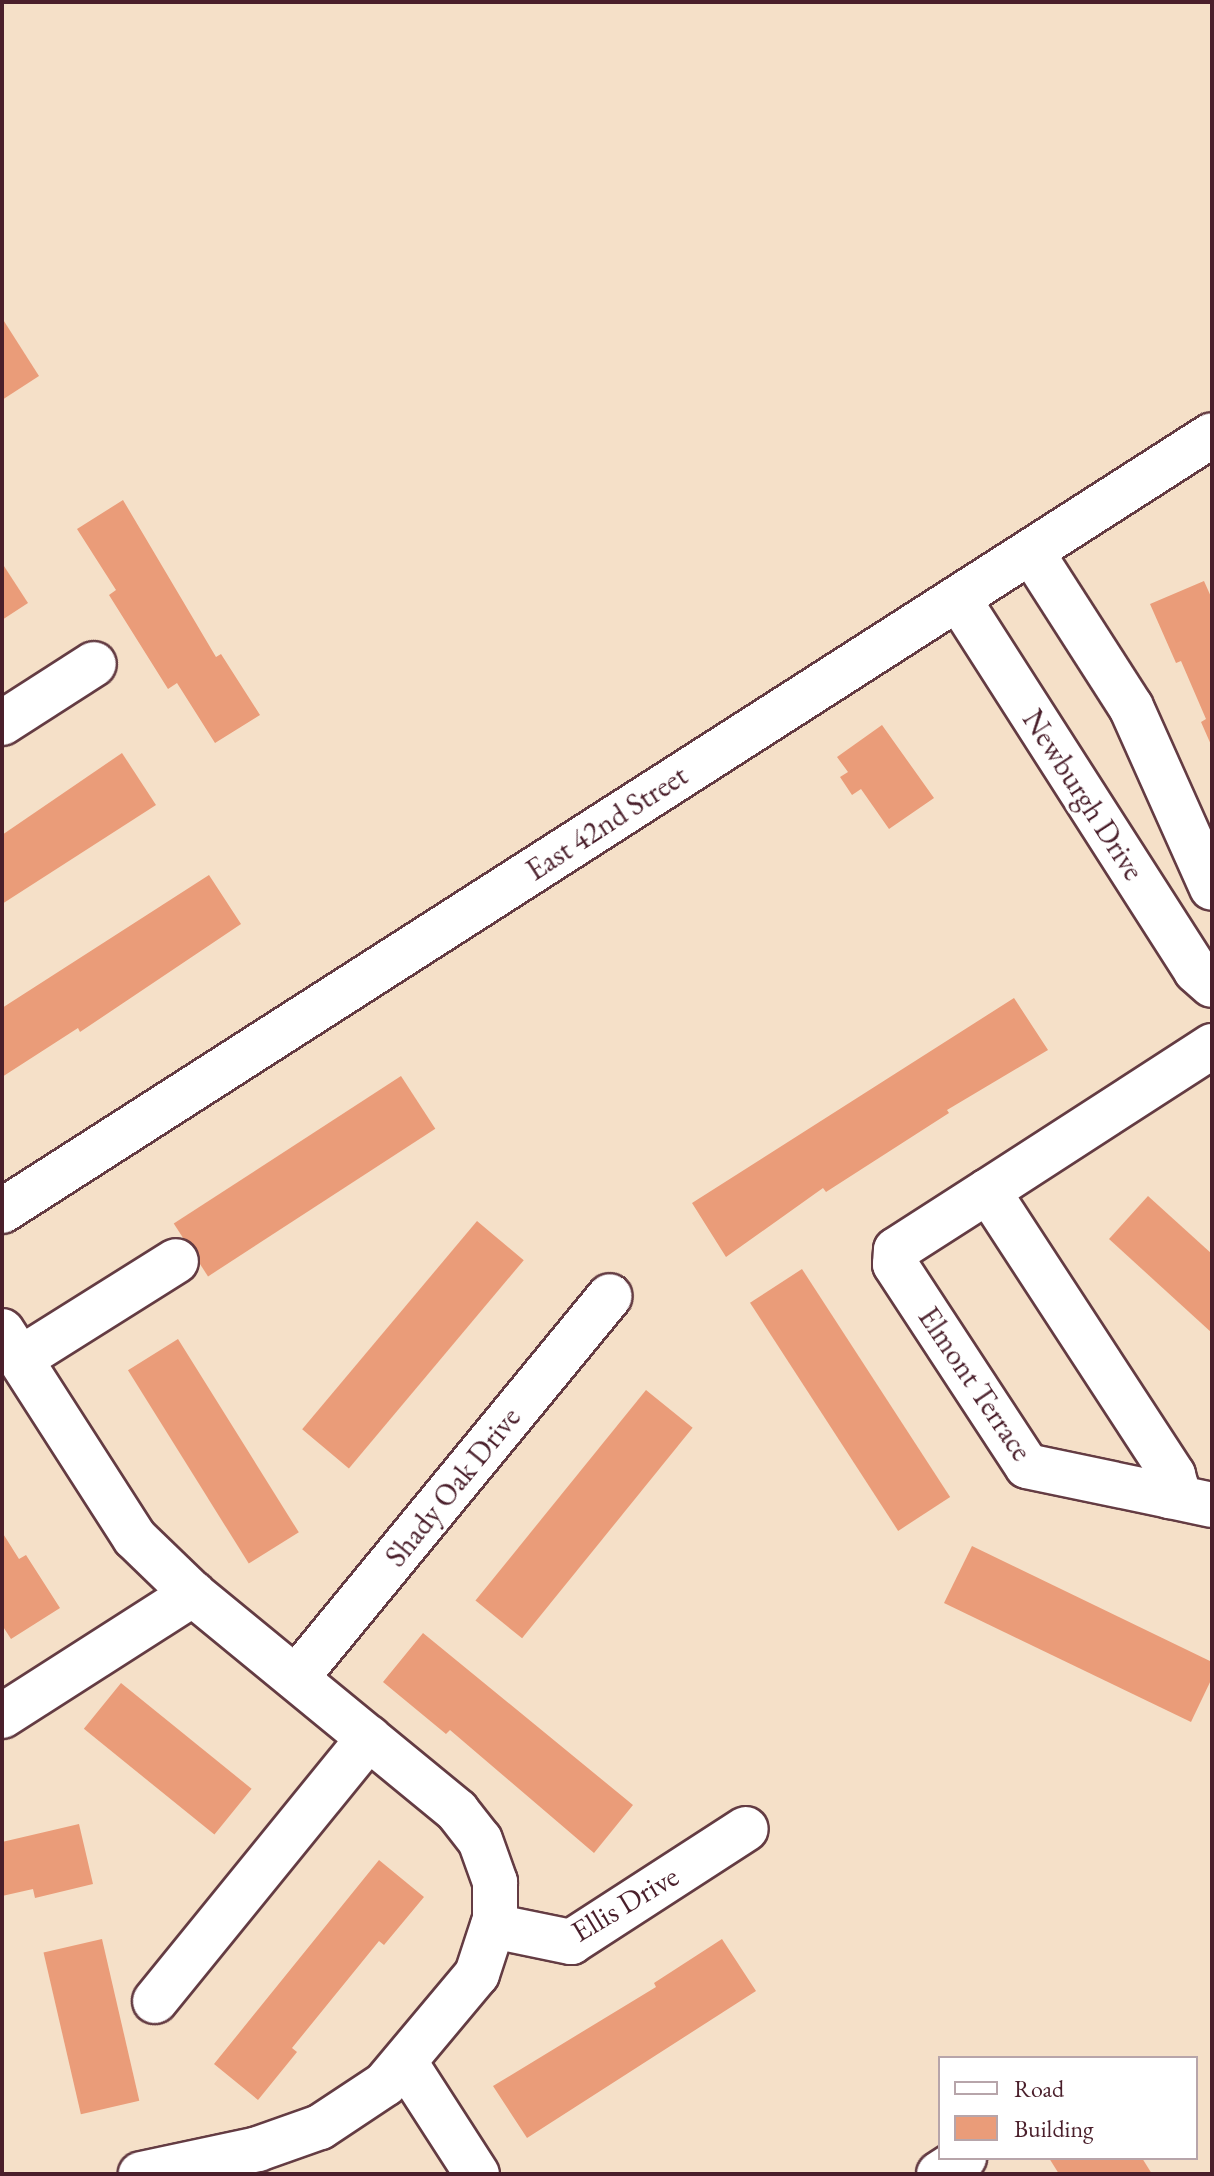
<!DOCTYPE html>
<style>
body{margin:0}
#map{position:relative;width:1214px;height:2176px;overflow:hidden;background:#f5e0c8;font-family:"EB Garamond",serif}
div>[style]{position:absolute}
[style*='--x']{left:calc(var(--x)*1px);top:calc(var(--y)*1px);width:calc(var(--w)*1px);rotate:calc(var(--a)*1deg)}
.building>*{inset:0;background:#ea9c79;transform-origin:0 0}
.roads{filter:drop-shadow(2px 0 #643c43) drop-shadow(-2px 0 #643c43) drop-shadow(0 2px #643c43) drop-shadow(0 -2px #643c43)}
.minor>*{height:44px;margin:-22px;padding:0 22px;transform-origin:22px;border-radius:22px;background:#fff}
span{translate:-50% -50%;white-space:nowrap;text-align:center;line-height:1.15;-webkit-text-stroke:6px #fff;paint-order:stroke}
.street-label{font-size:30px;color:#4a1f2b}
.frame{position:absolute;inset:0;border:4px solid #4a1f2b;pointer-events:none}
.legend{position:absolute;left:938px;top:2056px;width:260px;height:104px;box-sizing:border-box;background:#fff;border:2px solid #b7a5aa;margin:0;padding:10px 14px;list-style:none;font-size:24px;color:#4a1f2b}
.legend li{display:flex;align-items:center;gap:16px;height:40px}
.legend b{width:40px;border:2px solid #b7a5aa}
</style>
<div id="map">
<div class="building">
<i style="clip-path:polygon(2px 318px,39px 376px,2px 400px)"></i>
<i style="clip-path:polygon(123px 500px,216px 657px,221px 654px,260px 715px,215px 743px,177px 683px,168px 689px,109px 595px,116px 590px,77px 529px)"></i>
<i style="clip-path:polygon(2px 563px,28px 603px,2px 620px)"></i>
<i style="clip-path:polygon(1204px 581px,1212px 599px,1212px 747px,1201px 722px,1206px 719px,1181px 661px,1176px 663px,1150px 604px)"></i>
<i style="clip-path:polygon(882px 725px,934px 798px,889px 829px,861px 789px,852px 795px,840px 777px,848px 772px,837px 757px)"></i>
<i style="clip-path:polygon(122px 753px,156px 805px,2px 904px,2px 835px)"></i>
<i style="clip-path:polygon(209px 875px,241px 924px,80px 1032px,78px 1028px,2px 1077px,2px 1008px)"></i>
<i style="clip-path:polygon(1014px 998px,1048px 1050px,947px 1110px,949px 1113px,826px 1192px,823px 1188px,726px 1257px,692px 1203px)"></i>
<i style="left:401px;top:1076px;width:63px;height:271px;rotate:57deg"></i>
<i style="clip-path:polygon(1148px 1196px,1212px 1254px,1212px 1333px,1109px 1239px)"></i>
<i style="left:477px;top:1221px;width:61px;height:272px;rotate:40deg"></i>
<i style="left:802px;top:1269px;width:272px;height:62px;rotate:57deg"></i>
<i style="left:178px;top:1339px;width:228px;height:59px;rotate:58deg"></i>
<i style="left:646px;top:1390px;width:60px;height:271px;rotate:39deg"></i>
<i style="clip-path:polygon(2px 1532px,19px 1559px,26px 1555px,60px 1608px,11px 1639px,2px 1625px)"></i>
<i style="clip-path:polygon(972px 1546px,1212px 1662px,1212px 1678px,1191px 1722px,944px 1603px)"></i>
<i style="clip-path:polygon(423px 1633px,633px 1805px,594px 1853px,450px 1730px,446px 1734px,383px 1682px)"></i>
<i style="left:121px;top:1683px;width:168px;height:59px;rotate:39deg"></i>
<i style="clip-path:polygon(79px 1824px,93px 1884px,35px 1898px,33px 1889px,2px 1896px,2px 1842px)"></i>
<i style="clip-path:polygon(379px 1860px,424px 1897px,384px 1945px,379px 1941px,292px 2048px,297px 2052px,258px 2100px,214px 2064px)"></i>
<i style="left:102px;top:1939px;width:166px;height:60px;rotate:77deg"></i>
<i style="clip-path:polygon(722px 1939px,756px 1991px,527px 2138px,493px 2086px,656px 1987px,654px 1983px)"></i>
<i style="clip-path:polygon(1049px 2158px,1142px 2158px,1152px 2174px,1059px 2174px)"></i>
</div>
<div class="roads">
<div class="minor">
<i style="--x:1032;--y:553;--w:183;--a:57.3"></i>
<i style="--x:1131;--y:707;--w:198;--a:65.9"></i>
<i style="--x:959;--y:600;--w:440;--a:57.4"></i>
<i style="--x:1196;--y:971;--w:21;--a:41"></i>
<i style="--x:2;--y:723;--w:109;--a:-32.7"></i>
<i style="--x:988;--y:1191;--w:339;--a:56.9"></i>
<i style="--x:1173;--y:1475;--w:11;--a:75"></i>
<i style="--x:1176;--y:1486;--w:12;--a:121"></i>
<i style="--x:1170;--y:1496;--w:146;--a:-168.2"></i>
<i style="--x:1027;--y:1466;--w:241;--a:-123.2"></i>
<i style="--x:895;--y:1264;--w:14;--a:-86"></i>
<i style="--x:896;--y:1250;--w:109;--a:-32.7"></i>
<i style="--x:988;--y:1191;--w:267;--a:-32.9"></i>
<i style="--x:2;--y:1211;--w:1437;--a:-32.67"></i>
<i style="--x:2;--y:1331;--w:246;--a:57.3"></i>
<i style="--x:135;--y:1538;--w:81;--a:44"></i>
<i style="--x:193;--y:1594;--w:342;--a:39.4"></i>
<i style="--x:457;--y:1811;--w:37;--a:52"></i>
<i style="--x:480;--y:1840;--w:45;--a:70.3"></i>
<i style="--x:495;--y:1882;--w:37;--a:90"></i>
<i style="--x:495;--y:1919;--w:58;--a:108.1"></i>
<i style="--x:477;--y:1974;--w:143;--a:129.9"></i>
<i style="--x:385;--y:2084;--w:78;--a:146.5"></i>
<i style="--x:320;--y:2127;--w:66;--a:160.5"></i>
<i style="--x:258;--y:2149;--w:120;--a:167.9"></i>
<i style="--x:20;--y:1359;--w:184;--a:-32.1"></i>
<i style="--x:1170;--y:1496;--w:43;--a:12.1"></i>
<i style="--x:296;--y:1678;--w:494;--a:-50.6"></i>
<i style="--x:2;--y:1716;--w:227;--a:-32.6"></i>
<i style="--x:493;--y:1926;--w:80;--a:11.6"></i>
<i style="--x:571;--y:1942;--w:208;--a:-32.9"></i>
<i style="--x:155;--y:2001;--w:339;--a:-50.9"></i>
<i style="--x:406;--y:2064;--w:131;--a:57.2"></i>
<i style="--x:939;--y:2174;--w:30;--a:-33"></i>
</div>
</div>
<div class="street-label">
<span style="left:1083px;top:795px;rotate:57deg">Newburgh Drive</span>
<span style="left:607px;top:823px;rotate:-33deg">East 42nd Street</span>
<span style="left:975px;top:1384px;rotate:56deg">Elmont Terrace</span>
<span style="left:453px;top:1487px;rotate:-51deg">Shady Oak Drive</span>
<span style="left:625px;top:1904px;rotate:-31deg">Ellis Drive</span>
</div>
<div class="frame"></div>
<ul class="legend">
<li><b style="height:10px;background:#fff"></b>Road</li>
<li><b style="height:22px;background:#ea9c79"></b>Building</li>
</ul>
</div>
